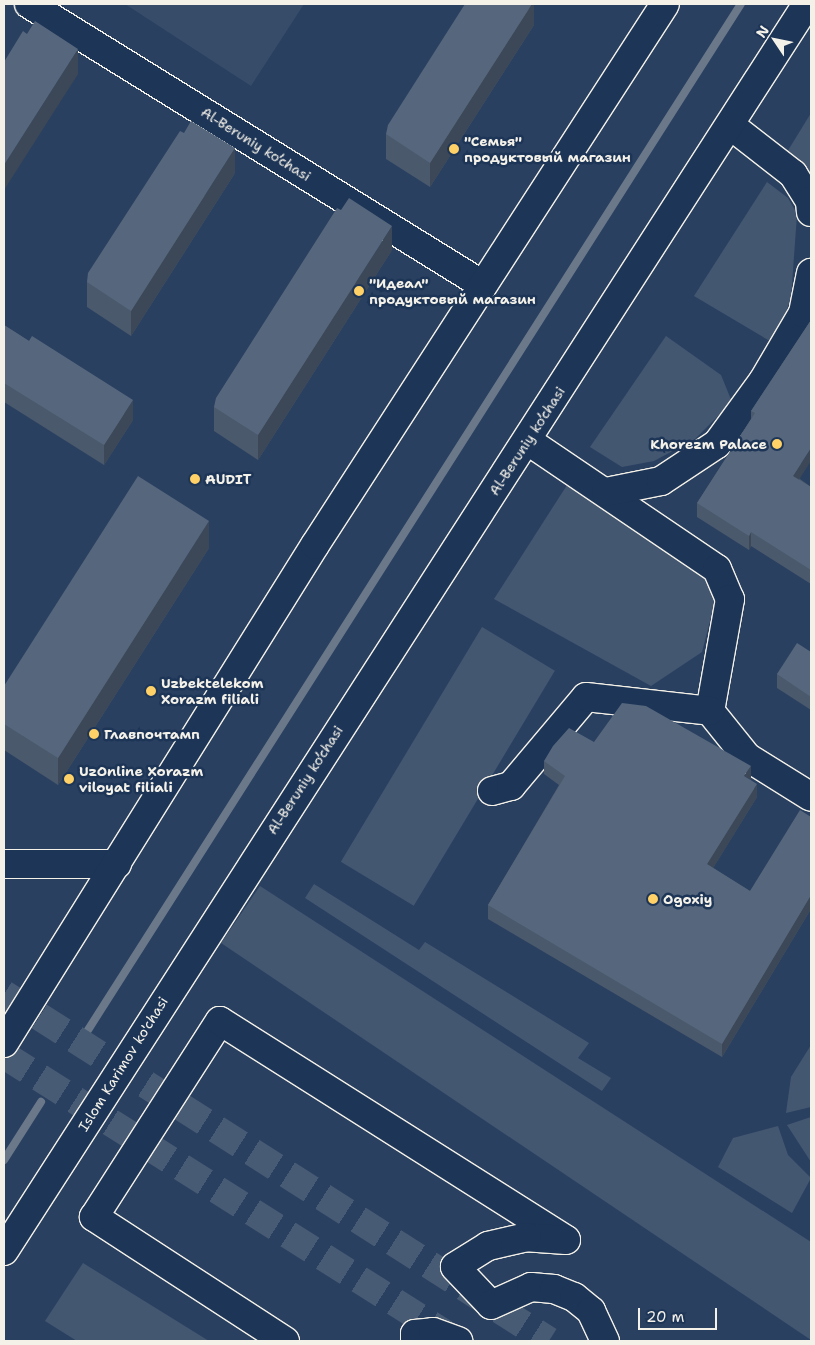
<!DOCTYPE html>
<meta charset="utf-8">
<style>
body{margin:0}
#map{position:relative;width:815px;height:1345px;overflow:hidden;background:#2a4060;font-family:"Shantell Sans",sans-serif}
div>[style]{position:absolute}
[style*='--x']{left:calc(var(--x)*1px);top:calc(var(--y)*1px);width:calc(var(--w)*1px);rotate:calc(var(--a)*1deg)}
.built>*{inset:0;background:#374c69}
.green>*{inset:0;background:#445771;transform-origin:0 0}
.stream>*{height:8px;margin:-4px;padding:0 4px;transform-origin:4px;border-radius:4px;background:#6a788a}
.major-tunnel>*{height:28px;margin-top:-14px;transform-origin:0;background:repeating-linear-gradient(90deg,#485b74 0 28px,transparent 0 42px)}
.roads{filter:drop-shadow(1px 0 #f4f1e8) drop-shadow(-1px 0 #f4f1e8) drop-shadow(0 1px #f4f1e8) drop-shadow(0 -1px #f4f1e8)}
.minor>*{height:28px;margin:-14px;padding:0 14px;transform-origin:14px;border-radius:14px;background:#1d3557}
.major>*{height:28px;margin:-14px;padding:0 14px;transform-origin:14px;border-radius:14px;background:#1d3557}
.wall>*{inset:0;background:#4a596c}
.shaded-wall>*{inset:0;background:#3c4858}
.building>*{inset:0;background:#56677d}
.dots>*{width:14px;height:14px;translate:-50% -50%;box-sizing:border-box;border:2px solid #1d3557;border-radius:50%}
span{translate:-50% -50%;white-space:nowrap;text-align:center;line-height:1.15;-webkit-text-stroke:5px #1d3557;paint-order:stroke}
.poi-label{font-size:14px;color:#f4f1e8;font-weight:700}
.left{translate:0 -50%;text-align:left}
.right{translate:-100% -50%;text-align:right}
.street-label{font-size:14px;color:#f4f1e8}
.frame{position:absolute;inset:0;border:5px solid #f4f1e8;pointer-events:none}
.north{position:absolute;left:750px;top:15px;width:50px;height:50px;-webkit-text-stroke:4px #1d3557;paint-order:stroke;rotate:304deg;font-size:14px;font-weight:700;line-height:20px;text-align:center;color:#f4f1e8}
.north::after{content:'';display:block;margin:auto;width:18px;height:22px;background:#f4f1e8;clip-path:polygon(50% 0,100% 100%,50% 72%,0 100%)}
.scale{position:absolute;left:638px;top:1308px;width:79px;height:22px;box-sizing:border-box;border:2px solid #f4f1e8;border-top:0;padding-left:6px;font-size:15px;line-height:18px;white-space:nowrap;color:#f4f1e8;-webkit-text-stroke:4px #1d3557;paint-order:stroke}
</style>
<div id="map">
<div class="built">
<i style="clip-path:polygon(125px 4px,304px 4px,251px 86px)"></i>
</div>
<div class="green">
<i style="clip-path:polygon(811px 113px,811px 175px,784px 157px)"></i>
<i style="clip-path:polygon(767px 182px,788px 198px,797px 214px,791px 298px,776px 338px,768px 340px,694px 296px)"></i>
<i style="clip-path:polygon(666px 336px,721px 375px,732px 402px,695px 439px,654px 461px,622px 467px,590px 447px)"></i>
<i style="clip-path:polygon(569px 482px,719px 586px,702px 652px,651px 686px,494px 599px)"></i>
<i style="left:482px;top:627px;width:85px;height:274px;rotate:31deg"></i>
<i style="clip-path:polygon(314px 884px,419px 950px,425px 942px,589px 1043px,578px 1058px,611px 1078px,602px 1091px,305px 898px)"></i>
<i style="clip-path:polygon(260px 886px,811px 1242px,811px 1340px,221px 943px)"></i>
<i style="clip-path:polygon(811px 1045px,811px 1107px,786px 1113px,791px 1077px)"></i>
<i style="clip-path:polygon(811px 1117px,811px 1162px,787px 1125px)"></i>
<i style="clip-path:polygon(778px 1126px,788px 1155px,811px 1178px,792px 1213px,718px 1167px,733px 1138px)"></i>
<i style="clip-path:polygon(83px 1263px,209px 1341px,77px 1341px,45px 1321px)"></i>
</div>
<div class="stream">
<i style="--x:88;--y:1030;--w:1216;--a:-57.53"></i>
<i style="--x:4;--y:1160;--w:69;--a:-57.5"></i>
</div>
<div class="major-tunnel">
<i style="--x:4;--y:994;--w:646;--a:32.48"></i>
<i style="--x:4;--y:1055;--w:534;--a:32.29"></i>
</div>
<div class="roads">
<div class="minor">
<i style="--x:29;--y:4;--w:534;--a:31.76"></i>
<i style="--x:730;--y:125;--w:80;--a:37.9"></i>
<i style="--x:793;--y:174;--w:32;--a:58"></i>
<i style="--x:810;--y:201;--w:11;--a:85"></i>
<i style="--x:528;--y:441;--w:228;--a:34.1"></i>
<i style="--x:717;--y:569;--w:33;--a:67"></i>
<i style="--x:730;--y:599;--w:114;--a:100.1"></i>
<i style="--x:710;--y:711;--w:59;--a:51.2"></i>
<i style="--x:747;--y:757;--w:75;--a:32"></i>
<i style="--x:606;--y:492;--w:56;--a:-11.3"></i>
<i style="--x:661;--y:481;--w:67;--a:-33.5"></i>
<i style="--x:717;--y:444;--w:78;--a:-53.9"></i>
<i style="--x:763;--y:381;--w:79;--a:-59.5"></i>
<i style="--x:803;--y:313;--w:41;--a:-78.7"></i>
<i style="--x:492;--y:791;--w:20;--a:-15"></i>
<i style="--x:511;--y:786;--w:116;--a:-49.9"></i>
<i style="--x:586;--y:697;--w:125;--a:6.4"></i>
<i style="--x:285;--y:1341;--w:228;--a:-147"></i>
<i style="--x:94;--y:1217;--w:233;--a:-57.3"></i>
<i style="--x:220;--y:1021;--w:409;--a:32.3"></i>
<i style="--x:566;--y:1240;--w:39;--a:-176"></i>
<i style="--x:527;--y:1237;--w:40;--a:167"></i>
<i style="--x:488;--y:1246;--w:39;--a:148"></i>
<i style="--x:455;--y:1267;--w:52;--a:46.5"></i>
<i style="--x:491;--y:1305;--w:44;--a:-24.2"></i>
<i style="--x:531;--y:1287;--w:23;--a:5"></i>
<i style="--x:554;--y:1289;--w:22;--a:22"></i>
<i style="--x:574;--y:1297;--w:22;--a:39"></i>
<i style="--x:591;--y:1311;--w:33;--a:65"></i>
<i style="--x:415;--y:1341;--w:7;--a:-90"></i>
<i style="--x:415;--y:1334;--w:18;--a:-6"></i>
<i style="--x:433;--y:1332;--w:27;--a:20"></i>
</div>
<div class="major">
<i style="--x:4;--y:864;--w:113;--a:0"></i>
<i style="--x:4;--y:1043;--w:587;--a:-58.02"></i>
<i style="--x:315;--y:545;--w:644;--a:-57.1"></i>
<i style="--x:4;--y:1251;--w:1483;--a:-57.22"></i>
</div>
</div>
<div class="wall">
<i style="clip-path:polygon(534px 4px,534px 25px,430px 187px,386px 159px,386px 134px)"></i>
<i style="clip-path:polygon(235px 173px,131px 336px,87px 307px,87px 282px)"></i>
<i style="clip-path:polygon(392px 250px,258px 460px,214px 431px,214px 407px)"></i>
<i style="clip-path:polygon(811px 320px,800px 479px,811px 487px,811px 584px,751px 546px,749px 550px,697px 517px,697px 503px,751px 419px,751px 411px)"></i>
<i style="clip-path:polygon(4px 325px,29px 341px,133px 420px,104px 465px,4px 402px)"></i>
<i style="clip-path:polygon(209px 548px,58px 785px,4px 750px,4px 686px)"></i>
<i style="clip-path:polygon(811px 652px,811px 710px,777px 688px,777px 674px)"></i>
<i style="clip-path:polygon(594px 742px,751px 780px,757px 797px,713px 868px,750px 891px,811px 817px,811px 909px,722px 1057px,488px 919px,488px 905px,559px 785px,544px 774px,544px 761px)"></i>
</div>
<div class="shaded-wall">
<i style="clip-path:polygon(532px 4px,534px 4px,534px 25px,430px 187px,430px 163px)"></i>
<i style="clip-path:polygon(78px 49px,78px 74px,4px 190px,4px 165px)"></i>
<i style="clip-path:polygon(235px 148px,235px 173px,131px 336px,131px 311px)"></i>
<i style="clip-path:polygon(392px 226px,392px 250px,258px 460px,258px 435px)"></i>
<i style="clip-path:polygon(133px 400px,133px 420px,104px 465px,104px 445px)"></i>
<i style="clip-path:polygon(811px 448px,811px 461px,793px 489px,793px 476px)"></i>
<i style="clip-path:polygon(209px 521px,209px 548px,58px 785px,58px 758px)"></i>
<i style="clip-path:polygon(751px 532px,751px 546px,749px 550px,749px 536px)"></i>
<i style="clip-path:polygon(751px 766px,751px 780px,744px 776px)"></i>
<i style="clip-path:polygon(757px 784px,757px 797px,707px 878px,707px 864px)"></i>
<i style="clip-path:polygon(811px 895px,811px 909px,722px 1057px,722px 1044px)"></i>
</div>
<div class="building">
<i style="clip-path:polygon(465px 4px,532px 4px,430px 163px,386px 134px,388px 125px)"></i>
<i style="clip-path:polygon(35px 21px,78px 49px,4px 165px,4px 62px,23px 31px,27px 34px)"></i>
<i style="clip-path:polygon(191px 121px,235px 148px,131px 311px,87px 282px,88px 273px,180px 131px,184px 133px)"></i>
<i style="clip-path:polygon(349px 198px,392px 226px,258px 435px,214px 407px,216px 398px,337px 208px,341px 210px)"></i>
<i style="clip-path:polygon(811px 320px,811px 448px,793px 476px,811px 487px,811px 570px,751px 532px,749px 536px,697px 503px,755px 413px,751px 411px)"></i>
<i style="clip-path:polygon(4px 325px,29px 341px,32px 336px,133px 400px,104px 445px,4px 383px)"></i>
<i style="clip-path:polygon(138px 476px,209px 521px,58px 758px,4px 724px,4px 686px)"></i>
<i style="clip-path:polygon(797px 643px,811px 652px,811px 697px,777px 674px)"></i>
<i style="clip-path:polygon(622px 703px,646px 706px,751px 766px,744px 776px,757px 784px,707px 864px,750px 891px,800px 810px,811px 817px,811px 895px,722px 1044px,488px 905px,565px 776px,544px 761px,553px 746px,569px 728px,594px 742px)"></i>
</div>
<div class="dots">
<i style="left:454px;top:149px;background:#ffd166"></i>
<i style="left:359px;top:291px;background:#ffd166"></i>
<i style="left:777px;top:444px;background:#ffd166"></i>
<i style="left:195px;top:479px;background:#ffd166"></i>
<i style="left:151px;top:691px;background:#ffd166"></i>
<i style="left:94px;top:734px;background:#ffd166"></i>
<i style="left:69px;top:779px;background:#ffd166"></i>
<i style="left:653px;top:899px;background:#ffd166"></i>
</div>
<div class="poi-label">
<span class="left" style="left:464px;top:149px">"Семья"<br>продуктовый магазин</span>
<span class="left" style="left:369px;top:291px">"Идеал"<br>продуктовый магазин</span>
<span class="right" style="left:767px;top:444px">Khorezm Palace</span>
<span class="left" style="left:205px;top:479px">AUDIT</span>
<span class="left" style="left:161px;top:691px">Uzbektelekom<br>Xorazm filiali</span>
<span class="left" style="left:104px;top:734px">Главпочтамп</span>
<span class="left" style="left:79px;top:779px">UzOnline Xorazm<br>viloyat filiali</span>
<span class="left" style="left:663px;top:899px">Ogoxiy</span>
</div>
<div class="street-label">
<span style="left:256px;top:144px;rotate:32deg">Al-Beruniy ko’chasi</span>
<span style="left:527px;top:441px;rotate:-57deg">Al-Beruniy ko’chasi</span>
<span style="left:305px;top:780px;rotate:-57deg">Al-Beruniy ko’chasi</span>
<span style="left:123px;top:1064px;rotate:-58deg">Islom Karimov ko'chasi</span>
</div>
<div class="frame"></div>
<div class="north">N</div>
<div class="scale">20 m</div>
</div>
